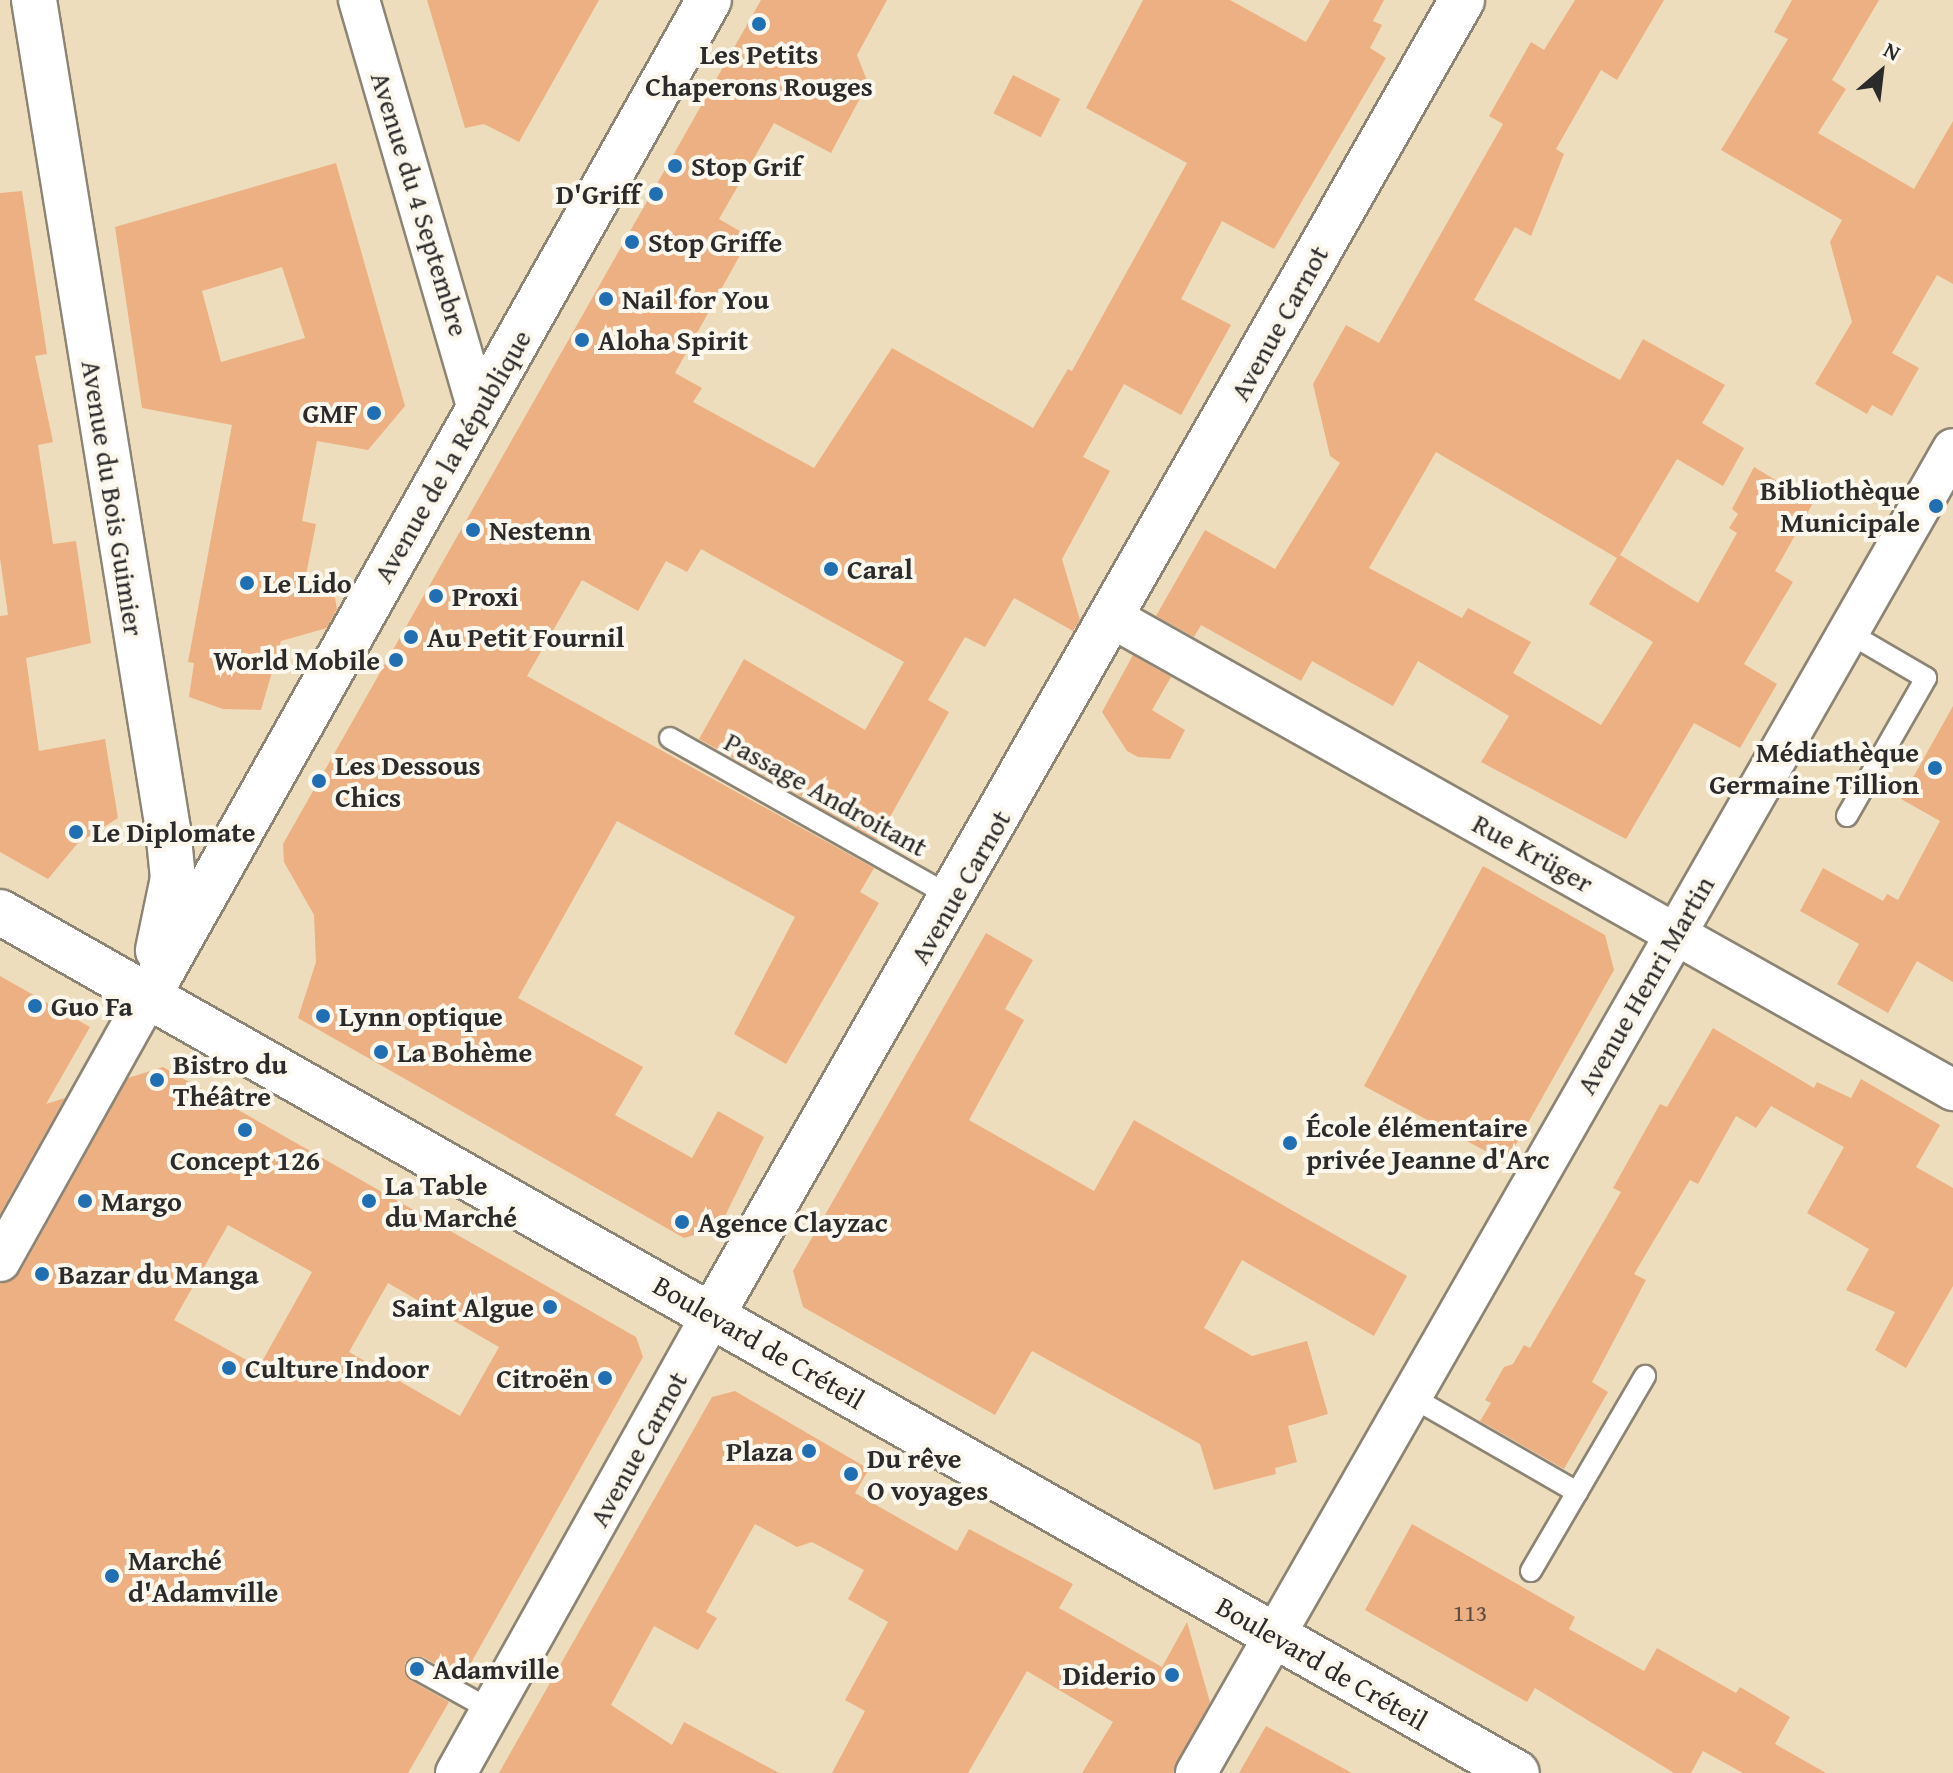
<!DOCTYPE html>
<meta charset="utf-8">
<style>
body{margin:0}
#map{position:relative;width:1953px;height:1773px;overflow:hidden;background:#eeddbc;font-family:"Gentium Book Plus",serif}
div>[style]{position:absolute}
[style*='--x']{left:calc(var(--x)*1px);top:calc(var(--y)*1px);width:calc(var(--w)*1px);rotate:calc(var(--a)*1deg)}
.building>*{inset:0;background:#edb083;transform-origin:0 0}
.roads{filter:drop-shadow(2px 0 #8c8474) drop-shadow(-2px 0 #8c8474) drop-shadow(0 2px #8c8474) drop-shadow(0 -2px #8c8474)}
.lane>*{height:20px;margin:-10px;padding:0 10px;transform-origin:10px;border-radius:10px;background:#fff}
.street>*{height:40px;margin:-20px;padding:0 20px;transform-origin:20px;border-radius:20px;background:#fff}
.secondary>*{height:44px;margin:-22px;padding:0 22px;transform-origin:22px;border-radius:22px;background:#fff}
.dots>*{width:22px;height:22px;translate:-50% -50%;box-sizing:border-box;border:4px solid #fbf7ec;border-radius:50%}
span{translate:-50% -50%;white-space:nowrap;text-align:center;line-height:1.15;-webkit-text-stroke:8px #fbf7ec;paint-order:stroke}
.number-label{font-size:24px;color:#5c4c41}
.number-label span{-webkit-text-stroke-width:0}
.poi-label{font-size:28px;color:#2b2b2b;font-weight:700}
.left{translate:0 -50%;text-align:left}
.right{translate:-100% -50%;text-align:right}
.street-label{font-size:28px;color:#2b2b2b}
.north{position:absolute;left:1841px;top:32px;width:80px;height:80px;-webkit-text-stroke:6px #fbf7ec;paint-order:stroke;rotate:28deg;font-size:22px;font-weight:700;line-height:32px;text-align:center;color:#2b2b2b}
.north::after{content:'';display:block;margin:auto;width:28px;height:36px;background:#2b2b2b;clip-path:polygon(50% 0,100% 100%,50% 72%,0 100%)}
</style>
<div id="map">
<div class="building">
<i style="clip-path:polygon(427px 0,599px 0,519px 142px,484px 124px,465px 128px)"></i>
<i style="clip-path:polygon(761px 0,887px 0,857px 55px,868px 83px,831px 153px,774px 123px,719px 219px,750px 237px,675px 373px,702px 388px,693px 402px,814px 468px,892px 348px,1033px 428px,1068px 369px,1072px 371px,1187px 163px,1086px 108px,1143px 0,1230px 0,1306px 42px,1330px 0,1384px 0,1373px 21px,1382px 25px,1370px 48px,1386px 58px,1274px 249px,1222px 221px,1181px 299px,1231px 325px,1181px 415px,1124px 384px,1083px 457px,1110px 471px,1062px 559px,1080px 620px,1073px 631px,1014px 598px,985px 647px,965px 637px,928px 700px,949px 712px,877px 840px,699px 739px,744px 659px,865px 730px,904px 662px,701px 549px,687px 572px,666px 561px,638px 611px,582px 580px,527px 676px,874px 868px,860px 892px,879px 903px,786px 1064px,734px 1034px,795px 917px,617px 821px,518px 998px,643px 1067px,615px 1115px,692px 1158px,718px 1111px,764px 1137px,719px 1228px,684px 1238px,298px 1018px,316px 962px,314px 915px,284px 862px,283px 844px)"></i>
<i style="clip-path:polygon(evenodd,1575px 0,1664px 0,1617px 80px,1601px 70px,1556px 149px,1564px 154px,1531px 236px,1515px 227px,1474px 300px,1620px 380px,1643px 339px,1725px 385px,1702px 423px,1744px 448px,1723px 486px,1677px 459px,1620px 555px,1698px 603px,1737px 533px,1729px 528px,1738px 514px,1732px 509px,1754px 467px,1813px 503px,1775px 571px,1793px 582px,1744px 664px,1777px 684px,1740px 748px,1694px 723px,1626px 839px,1481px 762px,1509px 716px,1418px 661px,1393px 706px,1312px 661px,1301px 681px,1201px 625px,1194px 637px,1156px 616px,1205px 530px,1275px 569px,1340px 463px,1330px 456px,1313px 384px,1346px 325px,1379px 343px,1503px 124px,1489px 116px,1531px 42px,1544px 50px,1575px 0,1436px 452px,1617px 558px,1589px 604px,1653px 642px,1601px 725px,1513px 673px,1531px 642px,1468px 608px,1462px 618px,1369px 568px,1436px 452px)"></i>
<i style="clip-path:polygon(1792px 0,1879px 0,1832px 80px,1846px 89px,1818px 133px,1914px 189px,1953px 121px,1953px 284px,1937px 275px,1892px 353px,1919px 368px,1892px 416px,1872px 405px,1867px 414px,1815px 384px,1852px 322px,1830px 242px,1842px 220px,1721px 150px,1788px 39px,1774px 32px)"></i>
<i style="left:1013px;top:75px;width:53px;height:43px;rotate:27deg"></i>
<i style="clip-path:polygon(evenodd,336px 163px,405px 406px,368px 450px,317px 441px,302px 521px,316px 524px,305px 580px,335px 598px,337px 609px,327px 628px,281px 641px,261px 710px,223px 709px,189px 697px,194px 663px,188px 662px,232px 425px,142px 408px,115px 227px,336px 163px,282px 267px,305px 338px,221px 362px,202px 291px,282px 267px)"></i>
<i style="clip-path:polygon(22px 191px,47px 354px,35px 356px,53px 442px,38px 445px,53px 544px,76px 541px,91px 643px,26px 658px,39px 751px,105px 739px,118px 818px,77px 844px,48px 879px,0 852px,0 616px,8px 615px,0 558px,0 193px)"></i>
<i style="clip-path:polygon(1133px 655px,1171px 677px,1152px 710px,1185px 730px,1170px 759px,1138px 757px,1127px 751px,1102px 712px)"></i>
<i style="clip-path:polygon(1953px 706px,1953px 982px,1917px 961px,1888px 1013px,1837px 984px,1859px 944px,1800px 911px,1823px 868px,1883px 901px,1887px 894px,1898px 900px,1940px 821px,1901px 799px)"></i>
<i style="clip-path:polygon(1483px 866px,1605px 935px,1614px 970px,1506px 1162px,1364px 1086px)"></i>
<i style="clip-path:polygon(986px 933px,1033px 960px,1005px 1009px,1024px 1020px,969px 1120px,1094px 1191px,1134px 1120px,1407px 1276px,1374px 1336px,1242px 1260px,1204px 1328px,1252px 1356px,1307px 1341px,1328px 1414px,1288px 1426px,1297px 1462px,1275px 1468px,1276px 1474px,1214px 1490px,1200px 1444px,1032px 1351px,995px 1415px,803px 1307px,793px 1271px)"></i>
<i style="clip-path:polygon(0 976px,90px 1027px,46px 1104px,65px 1098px,0 1214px)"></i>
<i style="clip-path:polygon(1713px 1028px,1814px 1088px,1817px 1082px,1851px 1098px,1861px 1079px,1940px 1125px,1916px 1167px,1953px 1188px,1953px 1286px,1906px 1368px,1875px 1350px,1895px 1312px,1846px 1290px,1869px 1249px,1807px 1213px,1844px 1147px,1771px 1106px,1756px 1128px,1736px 1116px,1698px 1184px,1690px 1180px,1634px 1274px,1646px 1280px,1592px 1382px,1608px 1392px,1564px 1469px,1480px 1421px,1491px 1403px,1485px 1400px,1504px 1367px,1513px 1364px,1524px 1345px,1530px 1348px,1621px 1192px,1613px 1188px,1660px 1104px,1667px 1107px)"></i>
<i style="clip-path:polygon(evenodd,163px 1067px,636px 1337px,643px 1357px,462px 1679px,423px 1657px,405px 1663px,410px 1680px,449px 1702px,408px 1773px,0 1773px,0 1284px,20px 1272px,128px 1078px,163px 1067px,228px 1225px,312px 1272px,259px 1367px,174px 1320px,228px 1225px,163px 1067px,388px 1283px,499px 1347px,460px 1416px,349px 1352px,388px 1283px)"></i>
<i style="clip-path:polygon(735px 1391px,869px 1469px,855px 1493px,957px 1551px,969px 1529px,1073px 1584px,1059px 1608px,1162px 1667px,1187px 1622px,1210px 1702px,1173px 1773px,1082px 1773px,1113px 1722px,1027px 1671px,968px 1773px,832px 1773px,865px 1711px,845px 1700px,888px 1622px,848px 1599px,864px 1570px,812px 1542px,797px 1547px,755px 1524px,706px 1612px,717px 1618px,698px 1650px,654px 1626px,611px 1705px,672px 1745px,684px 1722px,779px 1773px,499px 1773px,712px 1397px)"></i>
<i style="clip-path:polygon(1412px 1524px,1575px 1617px,1569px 1629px,1644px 1671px,1657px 1648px,1736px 1693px,1740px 1687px,1790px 1717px,1775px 1744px,1826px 1773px,1743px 1773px,1703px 1751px,1691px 1773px,1674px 1773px,1535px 1688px,1527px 1702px,1365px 1610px)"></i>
<i style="clip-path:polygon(1266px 1726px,1352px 1773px,1239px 1773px)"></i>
</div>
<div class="roads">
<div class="lane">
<i style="--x:670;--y:738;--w:326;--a:29.4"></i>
<i style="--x:1847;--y:816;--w:159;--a:-60.2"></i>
<i style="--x:1926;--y:678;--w:89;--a:-149.7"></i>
<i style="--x:1410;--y:1396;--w:193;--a:29.9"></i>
<i style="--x:1531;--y:1571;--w:226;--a:-59.7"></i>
<i style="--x:417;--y:1669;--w:85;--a:29"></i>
</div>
<div class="street">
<i style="--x:359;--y:0;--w:427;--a:73.8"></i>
<i style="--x:1113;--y:618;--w:964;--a:29.33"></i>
<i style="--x:0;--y:1261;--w:304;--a:-60.8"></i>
<i style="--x:456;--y:1773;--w:525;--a:-60.8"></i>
<i style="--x:1196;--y:1773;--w:1525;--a:-60.24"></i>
</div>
<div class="secondary">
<i style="--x:34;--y:0;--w:840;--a:80.82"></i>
<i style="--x:168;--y:829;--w:49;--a:84.2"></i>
<i style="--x:173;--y:878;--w:74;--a:101.8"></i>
<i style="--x:0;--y:912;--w:1744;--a:29.58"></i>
<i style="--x:148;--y:996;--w:1143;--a:-60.61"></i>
<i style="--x:712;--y:1315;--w:1514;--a:-60.3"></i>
</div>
</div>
<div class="dots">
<i style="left:759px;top:24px;background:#1f6fb2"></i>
<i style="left:675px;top:166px;background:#1f6fb2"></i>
<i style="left:656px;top:194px;background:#1f6fb2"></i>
<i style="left:632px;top:242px;background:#1f6fb2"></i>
<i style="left:606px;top:299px;background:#1f6fb2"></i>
<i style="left:582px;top:340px;background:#1f6fb2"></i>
<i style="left:374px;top:413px;background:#1f6fb2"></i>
<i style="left:1936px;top:506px;background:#1f6fb2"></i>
<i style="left:473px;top:530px;background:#1f6fb2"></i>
<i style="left:831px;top:569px;background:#1f6fb2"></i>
<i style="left:247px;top:583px;background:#1f6fb2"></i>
<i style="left:436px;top:596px;background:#1f6fb2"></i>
<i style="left:411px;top:637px;background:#1f6fb2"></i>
<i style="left:396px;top:660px;background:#1f6fb2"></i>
<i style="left:1935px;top:768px;background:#1f6fb2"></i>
<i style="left:319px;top:781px;background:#1f6fb2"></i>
<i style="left:76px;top:832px;background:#1f6fb2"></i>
<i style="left:35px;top:1006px;background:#1f6fb2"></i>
<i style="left:323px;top:1016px;background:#1f6fb2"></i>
<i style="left:381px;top:1052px;background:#1f6fb2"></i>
<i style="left:157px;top:1080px;background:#1f6fb2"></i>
<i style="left:245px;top:1130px;background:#1f6fb2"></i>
<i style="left:1290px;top:1143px;background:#1f6fb2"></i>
<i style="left:85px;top:1201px;background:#1f6fb2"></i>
<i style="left:369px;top:1201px;background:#1f6fb2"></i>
<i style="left:682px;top:1222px;background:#1f6fb2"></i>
<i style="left:42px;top:1274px;background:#1f6fb2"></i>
<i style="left:550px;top:1307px;background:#1f6fb2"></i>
<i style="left:229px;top:1368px;background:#1f6fb2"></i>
<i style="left:605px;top:1378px;background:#1f6fb2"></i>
<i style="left:809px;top:1451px;background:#1f6fb2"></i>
<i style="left:851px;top:1474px;background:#1f6fb2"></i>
<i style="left:112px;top:1576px;background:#1f6fb2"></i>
<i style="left:417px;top:1669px;background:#1f6fb2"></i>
<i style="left:1172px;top:1675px;background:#1f6fb2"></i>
</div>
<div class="number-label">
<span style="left:1470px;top:1613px">113</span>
</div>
<div class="poi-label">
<span style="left:759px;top:70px">Les Petits<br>Chaperons Rouges</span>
<span class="left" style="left:691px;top:166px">Stop Grif</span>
<span class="right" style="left:640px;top:194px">D'Griff</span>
<span class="left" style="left:648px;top:242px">Stop Griffe</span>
<span class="left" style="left:622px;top:299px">Nail for You</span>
<span class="left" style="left:598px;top:340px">Aloha Spirit</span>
<span class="right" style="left:358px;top:413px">GMF</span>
<span class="right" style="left:1920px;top:506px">Bibliothèque<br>Municipale</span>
<span class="left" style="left:489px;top:530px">Nestenn</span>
<span class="left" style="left:847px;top:569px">Caral</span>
<span class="left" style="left:263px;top:583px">Le Lido</span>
<span class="left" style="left:452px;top:596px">Proxi</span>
<span class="left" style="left:427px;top:637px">Au Petit Fournil</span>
<span class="right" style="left:380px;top:660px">World Mobile</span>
<span class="right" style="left:1919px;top:768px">Médiathèque<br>Germaine Tillion</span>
<span class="left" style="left:335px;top:781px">Les Dessous<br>Chics</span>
<span class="left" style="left:92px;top:832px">Le Diplomate</span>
<span class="left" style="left:51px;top:1006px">Guo Fa</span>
<span class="left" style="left:339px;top:1016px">Lynn optique</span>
<span class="left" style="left:397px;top:1052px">La Bohème</span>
<span class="left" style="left:173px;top:1080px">Bistro du<br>Théâtre</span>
<span class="left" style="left:1306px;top:1143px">École élémentaire<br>privée Jeanne d'Arc</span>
<span style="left:245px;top:1160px">Concept 126</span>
<span class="left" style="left:385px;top:1201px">La Table<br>du Marché</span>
<span class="left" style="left:101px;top:1201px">Margo</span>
<span class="left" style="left:698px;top:1222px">Agence Clayzac</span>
<span class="left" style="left:58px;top:1274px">Bazar du Manga</span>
<span class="right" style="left:534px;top:1307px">Saint Algue</span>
<span class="left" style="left:245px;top:1368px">Culture Indoor</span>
<span class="right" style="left:589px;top:1378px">Citroën</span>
<span class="right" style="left:793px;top:1451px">Plaza</span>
<span class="left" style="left:867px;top:1474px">Du rêve<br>O voyages</span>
<span class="left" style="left:128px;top:1576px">Marché<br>d'Adamville</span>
<span class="left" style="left:433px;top:1669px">Adamville</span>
<span class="right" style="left:1156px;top:1675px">Diderio</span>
</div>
<div class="street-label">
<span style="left:420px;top:204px;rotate:73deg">Avenue du 4 Septembre</span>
<span style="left:1279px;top:323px;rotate:-61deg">Avenue Carnot</span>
<span style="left:452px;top:456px;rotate:-60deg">Avenue de la République</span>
<span style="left:113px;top:498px;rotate:81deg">Avenue du Bois Guimier</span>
<span style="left:826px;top:794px;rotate:29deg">Passage Androitant</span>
<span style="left:1533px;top:853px;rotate:29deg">Rue Krüger</span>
<span style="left:960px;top:887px;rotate:-60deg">Avenue Carnot</span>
<span style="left:1645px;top:985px;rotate:-60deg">Avenue Henri Martin</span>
<span style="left:759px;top:1342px;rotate:30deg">Boulevard de Créteil</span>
<span style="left:638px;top:1449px;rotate:-61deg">Avenue Carnot</span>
<span style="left:1322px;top:1663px;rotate:30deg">Boulevard de Créteil</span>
</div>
<div class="north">N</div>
</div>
